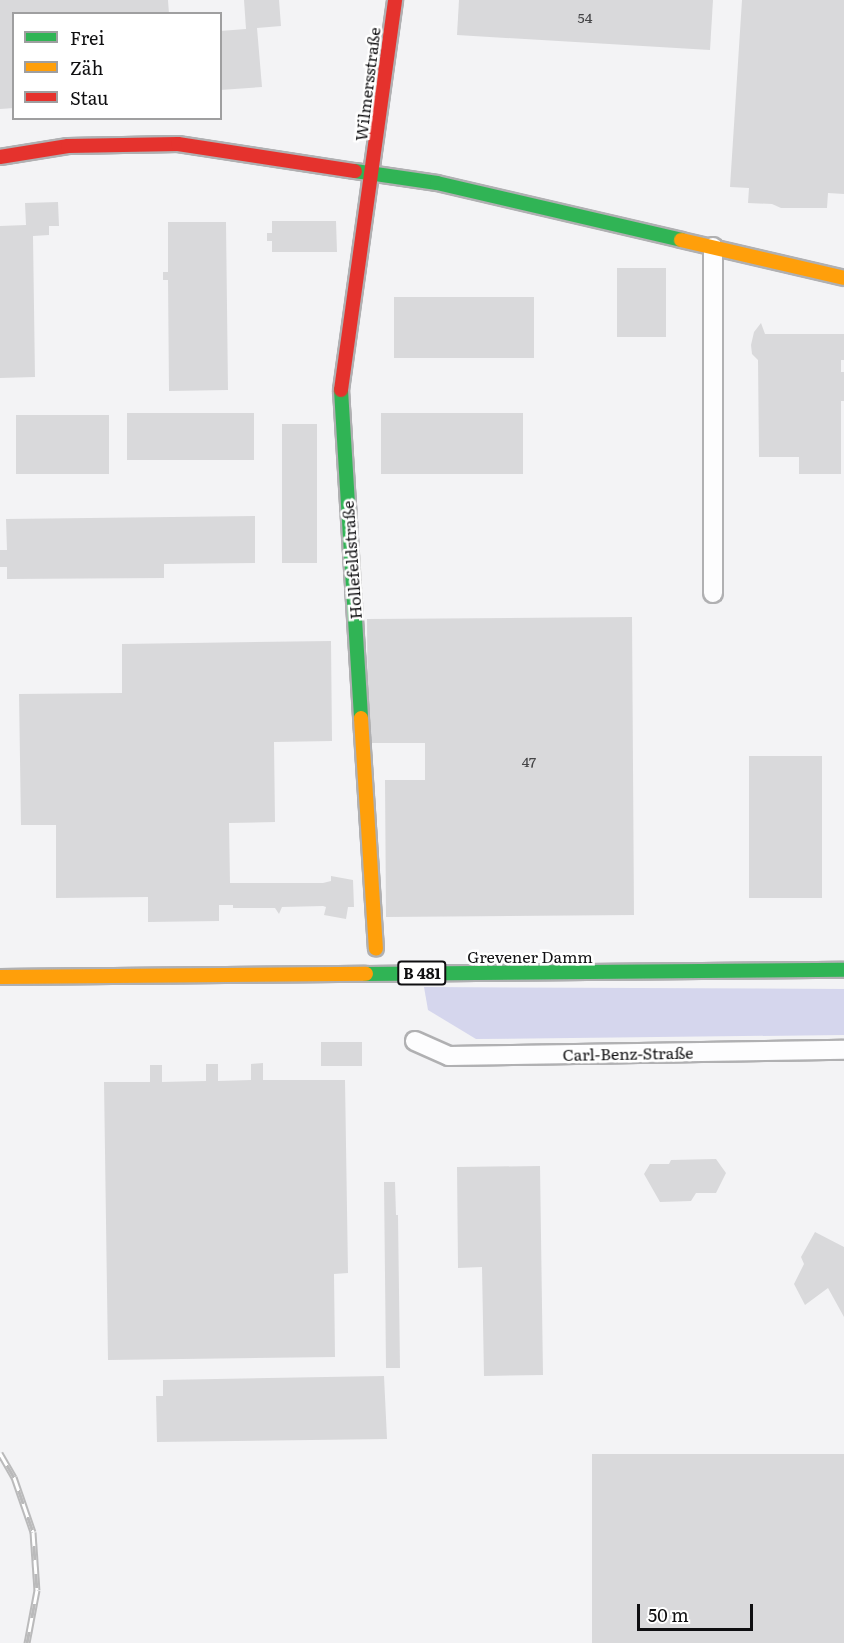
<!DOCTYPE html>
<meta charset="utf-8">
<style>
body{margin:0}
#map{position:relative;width:844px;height:1643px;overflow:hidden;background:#f3f3f5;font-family:Literata,serif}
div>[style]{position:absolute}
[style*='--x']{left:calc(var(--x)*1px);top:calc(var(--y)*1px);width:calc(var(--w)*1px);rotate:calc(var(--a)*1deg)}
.green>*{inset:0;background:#d5d6ed}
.building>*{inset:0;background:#d9d9db;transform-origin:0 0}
.roads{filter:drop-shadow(2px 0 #b0b0b2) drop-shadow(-2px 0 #b0b0b2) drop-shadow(0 2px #b0b0b2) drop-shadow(0 -2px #b0b0b2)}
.street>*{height:18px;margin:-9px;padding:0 9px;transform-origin:9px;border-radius:9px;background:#fdfdfe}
.fast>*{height:14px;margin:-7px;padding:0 7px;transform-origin:7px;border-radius:7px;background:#30b455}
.slow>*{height:14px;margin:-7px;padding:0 7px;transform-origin:7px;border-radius:7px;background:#ff9f0a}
.jam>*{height:14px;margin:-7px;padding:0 7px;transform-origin:7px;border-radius:7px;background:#e5322d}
.rail>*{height:7px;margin-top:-3.5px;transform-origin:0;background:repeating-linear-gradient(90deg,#fff 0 14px,#bababb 0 28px);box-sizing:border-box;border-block:2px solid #bababb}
span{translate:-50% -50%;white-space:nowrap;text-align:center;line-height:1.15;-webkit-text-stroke:5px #fff;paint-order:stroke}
.number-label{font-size:14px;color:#444446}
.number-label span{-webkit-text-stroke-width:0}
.shield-label span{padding:2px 4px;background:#fff;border:2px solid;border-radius:4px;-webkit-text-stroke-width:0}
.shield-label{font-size:15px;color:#0f0f11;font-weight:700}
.street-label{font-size:16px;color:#0f0f11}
.legend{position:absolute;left:12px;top:12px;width:210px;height:108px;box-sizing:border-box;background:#fff;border:2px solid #9f9fa0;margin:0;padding:8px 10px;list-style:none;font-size:18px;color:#0f0f11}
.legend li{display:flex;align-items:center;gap:12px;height:30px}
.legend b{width:30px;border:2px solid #9f9fa0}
.scale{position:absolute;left:637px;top:1604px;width:116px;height:27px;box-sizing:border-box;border:3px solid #0f0f11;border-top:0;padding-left:8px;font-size:18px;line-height:21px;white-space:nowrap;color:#0f0f11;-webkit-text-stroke:4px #fff;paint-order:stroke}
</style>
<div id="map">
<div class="green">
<i style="clip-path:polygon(424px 987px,844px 989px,844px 1035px,476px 1039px,428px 1010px)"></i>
</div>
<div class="building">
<i style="clip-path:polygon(0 0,168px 0,169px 14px,14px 14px,14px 108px,0 109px)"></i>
<i style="clip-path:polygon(244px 0,279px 0,281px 26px,257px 28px,262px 87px,220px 90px,220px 31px,246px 29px)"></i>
<i style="clip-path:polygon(459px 0,713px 0,710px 50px,457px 35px)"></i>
<i style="clip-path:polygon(742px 0,844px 0,844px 194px,828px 193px,827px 208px,781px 208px,772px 204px,748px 203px,749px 188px,730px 187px)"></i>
<i style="clip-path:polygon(58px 202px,59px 226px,49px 226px,49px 235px,33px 236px,35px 377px,0 378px,0 226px,26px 225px,25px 203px)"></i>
<i style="clip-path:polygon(272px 221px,336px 221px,337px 252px,272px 252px,272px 241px,267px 241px,267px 233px,272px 233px)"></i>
<i style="clip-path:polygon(168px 222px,226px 222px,228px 390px,169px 391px,168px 280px,163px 280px,163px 272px,168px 272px)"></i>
<i style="left:617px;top:268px;width:49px;height:69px"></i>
<i style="left:394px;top:297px;width:140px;height:61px"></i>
<i style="clip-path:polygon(761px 323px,765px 334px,844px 334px,844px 360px,841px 360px,841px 372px,844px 372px,844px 401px,841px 401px,841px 474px,799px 474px,799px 457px,759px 457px,758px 360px,752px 354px,751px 345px,754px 332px)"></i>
<i style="left:254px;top:413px;width:47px;height:127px;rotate:90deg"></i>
<i style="left:523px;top:413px;width:61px;height:142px;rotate:90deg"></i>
<i style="left:16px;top:415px;width:93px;height:59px"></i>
<i style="left:282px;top:424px;width:35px;height:139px"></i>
<i style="clip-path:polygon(255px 516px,255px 563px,164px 564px,164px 578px,7px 579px,7px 567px,0 567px,0 550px,7px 550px,6px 519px)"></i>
<i style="clip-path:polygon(632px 617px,634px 915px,386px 917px,385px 780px,425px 780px,425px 743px,368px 743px,367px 619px)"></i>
<i style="clip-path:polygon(331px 641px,332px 741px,274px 742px,275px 822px,229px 823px,230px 883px,323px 883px,331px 881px,331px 876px,353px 880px,354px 907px,348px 907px,346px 919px,324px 915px,326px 907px,323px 906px,282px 907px,279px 914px,275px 908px,233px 908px,233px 905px,219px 905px,219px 921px,148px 922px,148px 897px,56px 898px,56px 825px,21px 825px,19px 694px,122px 693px,122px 644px)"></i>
<i style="left:749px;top:756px;width:73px;height:142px"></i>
<i style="left:362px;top:1042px;width:24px;height:41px;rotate:90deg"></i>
<i style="clip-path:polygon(263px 1063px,263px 1080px,345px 1080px,348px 1273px,334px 1274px,335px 1357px,108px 1360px,104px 1082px,150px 1082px,150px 1065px,162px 1065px,162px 1082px,206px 1081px,206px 1064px,218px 1064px,218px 1081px,251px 1080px,251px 1064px)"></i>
<i style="clip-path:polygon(716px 1159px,726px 1173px,716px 1193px,696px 1193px,691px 1201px,660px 1202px,644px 1174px,650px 1164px,669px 1164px,671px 1160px)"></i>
<i style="clip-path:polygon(540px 1166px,543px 1375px,484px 1376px,482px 1267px,458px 1268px,457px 1167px)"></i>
<i style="clip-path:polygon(384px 1182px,395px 1182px,396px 1215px,398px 1215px,400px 1368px,386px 1368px)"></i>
<i style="clip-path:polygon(815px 1232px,844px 1247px,844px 1317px,828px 1288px,805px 1305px,794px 1284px,804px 1264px,801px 1257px)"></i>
<i style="clip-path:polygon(384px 1376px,387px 1439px,157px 1442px,156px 1396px,163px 1396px,163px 1380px)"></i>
<i style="left:844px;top:1454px;width:189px;height:252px;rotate:90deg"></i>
</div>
<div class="roads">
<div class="street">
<i style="--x:713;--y:593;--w:346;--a:-90"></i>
<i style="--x:415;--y:1041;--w:37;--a:24"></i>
<i style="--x:449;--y:1056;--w:395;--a:-0.9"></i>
</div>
<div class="fast">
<i style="--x:355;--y:171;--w:83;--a:8.3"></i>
<i style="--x:437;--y:183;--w:251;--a:13.1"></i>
<i style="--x:341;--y:390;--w:329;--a:86.5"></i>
<i style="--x:366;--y:974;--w:478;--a:-0.5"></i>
</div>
<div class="slow">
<i style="--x:681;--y:240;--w:167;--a:13.1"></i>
<i style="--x:361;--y:718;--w:231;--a:86.3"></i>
<i style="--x:0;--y:977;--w:366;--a:-0.5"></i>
</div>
<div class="jam">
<i style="--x:0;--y:157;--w:69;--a:-9.2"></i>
<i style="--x:68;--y:146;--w:110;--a:-1"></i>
<i style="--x:178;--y:144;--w:179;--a:8.7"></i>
<i style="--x:341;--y:390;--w:394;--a:-82.1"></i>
</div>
</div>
<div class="rail">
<i style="--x:0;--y:1453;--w:28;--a:60"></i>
<i style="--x:14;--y:1477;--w:58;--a:70.9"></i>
<i style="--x:33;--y:1532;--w:58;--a:86.1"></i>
<i style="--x:37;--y:1590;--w:54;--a:100.7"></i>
</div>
<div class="number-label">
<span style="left:585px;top:17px">54</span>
<span style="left:529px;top:761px">47</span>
</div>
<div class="shield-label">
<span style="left:422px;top:973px">B 481</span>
</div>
<div class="street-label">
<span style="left:367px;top:84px;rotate:-83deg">Wilmersstraße</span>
<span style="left:351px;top:560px;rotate:-94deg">Hollefeldstraße</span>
<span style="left:530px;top:956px">Grevener Damm</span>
<span style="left:628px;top:1053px;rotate:-1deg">Carl-Benz-Straße</span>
</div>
<ul class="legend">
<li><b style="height:8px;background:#30b455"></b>Frei</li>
<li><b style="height:8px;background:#ff9f0a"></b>Zäh</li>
<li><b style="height:8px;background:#e5322d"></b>Stau</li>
</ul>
<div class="scale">50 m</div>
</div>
